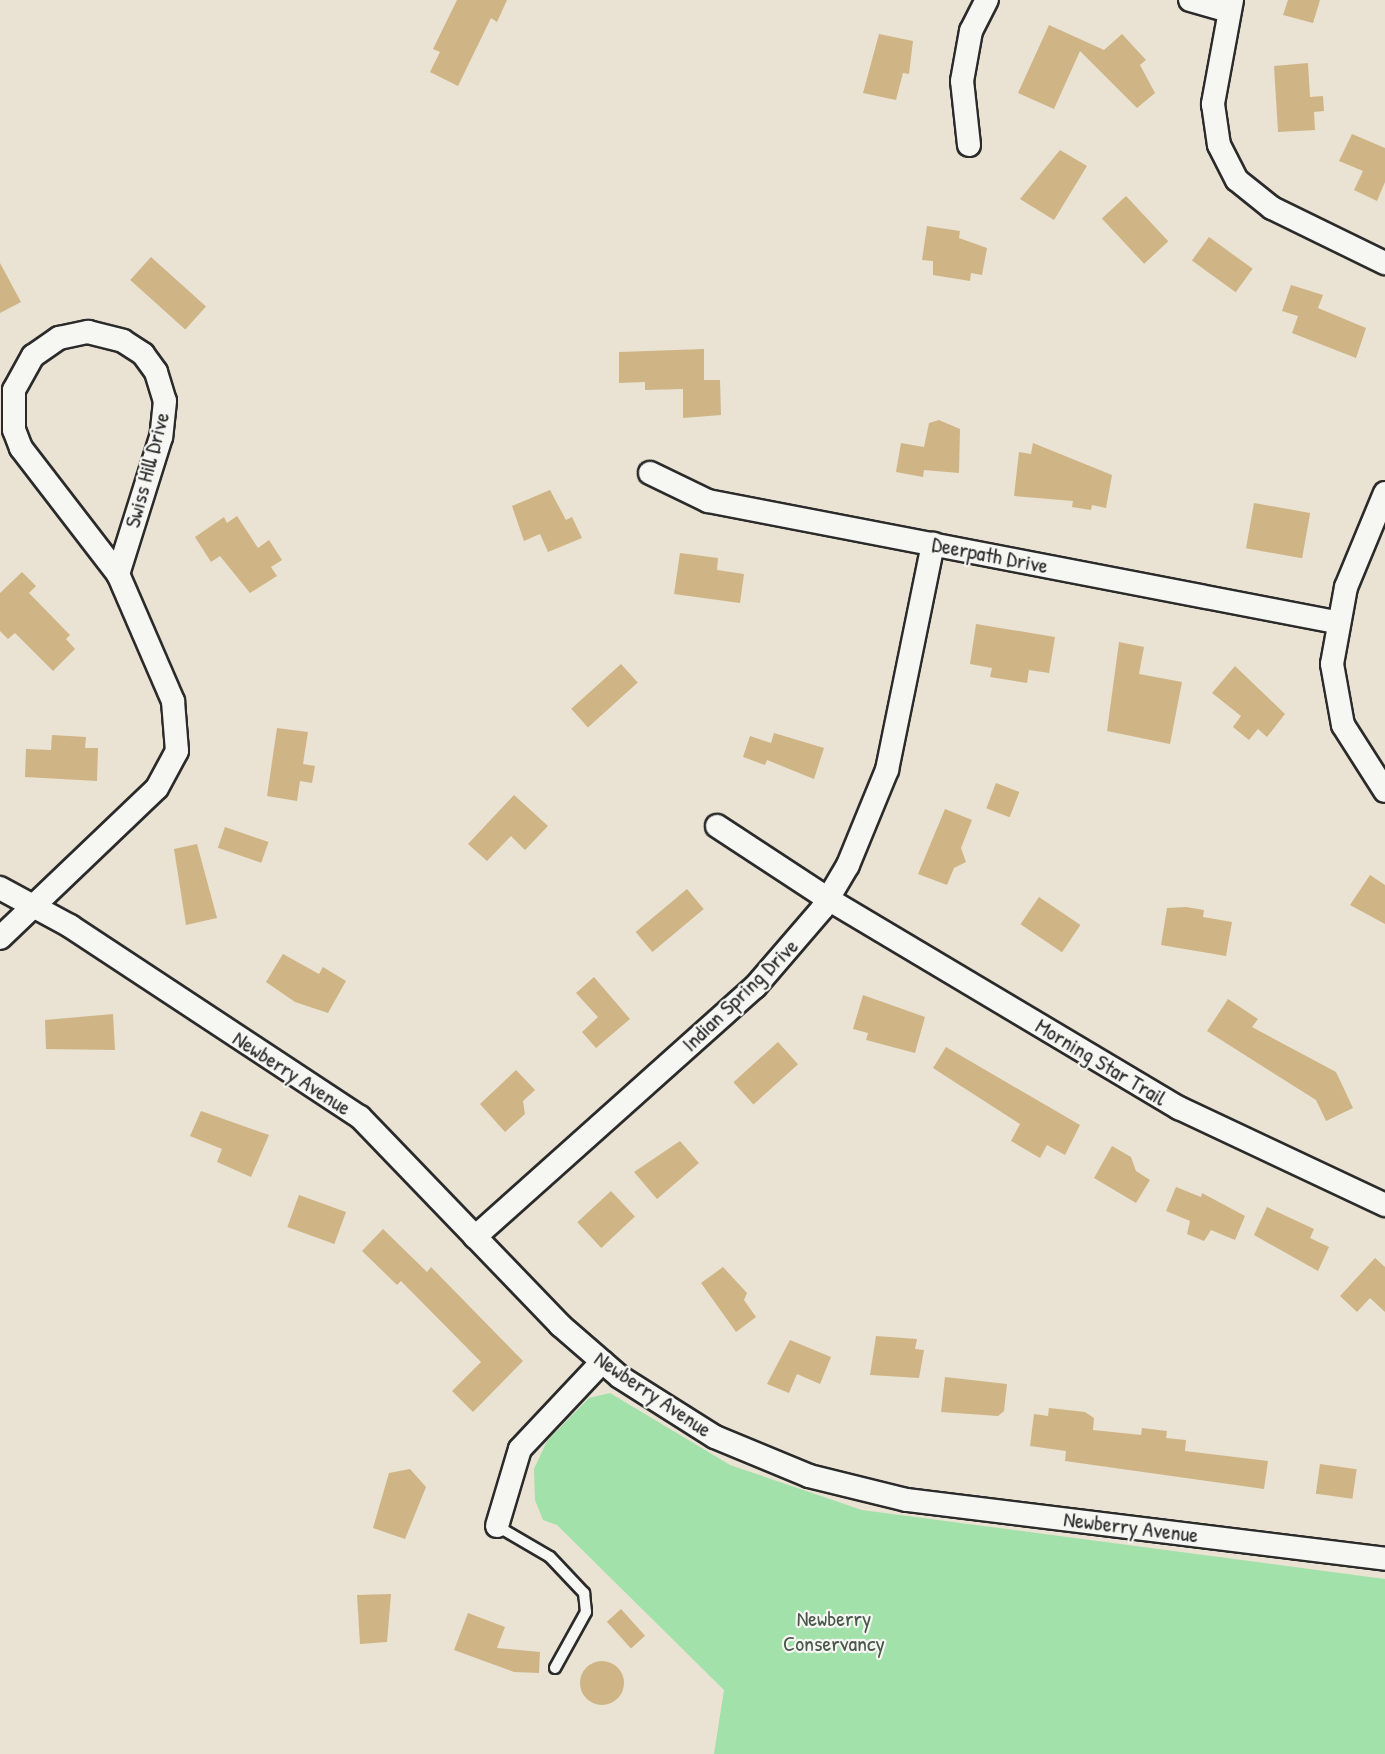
<!DOCTYPE html>
<style>
body{margin:0}
#map{position:relative;width:1385px;height:1754px;overflow:hidden;background:#eae2d2;font-family:"Patrick Hand",sans-serif}
div>[style]{position:absolute}
[style*='--x']{left:calc(var(--x)*1px);top:calc(var(--y)*1px);width:calc(var(--w)*1px);rotate:calc(var(--a)*1deg)}
.green>*{inset:0;background:#a2e1a9}
.building>*{inset:0;background:#cfb586;transform-origin:0 0}
.round{border-radius:50%}
.roads{filter:drop-shadow(2px 0 #2b2b2b) drop-shadow(-2px 0 #2b2b2b) drop-shadow(0 2px #2b2b2b) drop-shadow(0 -2px #2b2b2b)}
.service>*{height:10px;margin:-5px;padding:0 5px;transform-origin:5px;border-radius:5px;background:#f6f6f2}
.minor>*{height:22px;margin:-11px;padding:0 11px;transform-origin:11px;border-radius:11px;background:#f6f6f2}
span{translate:-50% -50%;white-space:nowrap;text-align:center;line-height:1.15;-webkit-text-stroke:4.5px #f6f6f2;paint-order:stroke}
.street-label{font-size:22px;color:#2b2b2b}
.park-label{font-size:22px;color:#49584a}
</style>
<div id="map">
<div class="green">
<i style="clip-path:polygon(610px 1393px,730px 1465px,862px 1510px,1385px 1579px,1385px 1754px,714px 1754px,724px 1690px,557px 1525px,543px 1520px,535px 1500px,534px 1469px,547px 1441px,589px 1398px)"></i>
</div>
<div class="building">
<i style="clip-path:polygon(457px 0,507px 0,497px 22px,491px 18px,458px 86px,430px 72px,440px 52px,433px 49px)"></i>
<i style="clip-path:polygon(1288px 0,1320px 0,1313px 23px,1283px 15px)"></i>
<i style="clip-path:polygon(1049px 25px,1104px 50px,1122px 34px,1146px 60px,1140px 65px,1155px 93px,1137px 108px,1080px 51px,1054px 109px,1018px 93px)"></i>
<i style="clip-path:polygon(879px 34px,913px 41px,909px 74px,903px 73px,896px 100px,863px 93px)"></i>
<i style="clip-path:polygon(1308px 63px,1310px 97px,1323px 96px,1324px 111px,1314px 112px,1315px 130px,1278px 132px,1274px 66px)"></i>
<i style="clip-path:polygon(1352px 134px,1385px 148px,1385px 182px,1377px 201px,1354px 190px,1363px 171px,1339px 161px)"></i>
<i style="clip-path:polygon(1060px 150px,1087px 166px,1054px 220px,1020px 199px)"></i>
<i style="left:1126px;top:196px;width:62px;height:33px;rotate:47deg"></i>
<i style="clip-path:polygon(927px 226px,960px 231px,959px 238px,987px 248px,982px 275px,971px 273px,970px 281px,933px 275px,933px 261px,922px 260px)"></i>
<i style="left:1209px;top:237px;width:54px;height:29px;rotate:36deg"></i>
<i style="left:151px;top:257px;width:74px;height:31px;rotate:42deg"></i>
<i style="clip-path:polygon(0 263px,21px 302px,0 313px)"></i>
<i style="clip-path:polygon(1291px 285px,1323px 295px,1318px 308px,1366px 328px,1356px 358px,1292px 333px,1298px 316px,1282px 311px)"></i>
<i style="clip-path:polygon(704px 349px,704px 380px,720px 380px,721px 415px,683px 418px,683px 389px,645px 390px,645px 382px,619px 383px,619px 352px)"></i>
<i style="clip-path:polygon(939px 420px,960px 429px,959px 473px,924px 470px,923px 477px,896px 472px,901px 443px,924px 447px,929px 423px)"></i>
<i style="clip-path:polygon(1033px 443px,1112px 475px,1106px 508px,1092px 505px,1091px 510px,1072px 507px,1073px 501px,1014px 496px,1019px 452px,1031px 454px)"></i>
<i style="clip-path:polygon(550px 490px,566px 520px,572px 517px,582px 538px,548px 552px,540px 534px,524px 541px,512px 506px)"></i>
<i style="left:1254px;top:503px;width:57px;height:46px;rotate:10deg"></i>
<i style="clip-path:polygon(237px 516px,258px 548px,269px 540px,282px 560px,271px 567px,277px 576px,250px 593px,220px 556px,211px 562px,195px 537px,224px 517px,227px 523px)"></i>
<i style="clip-path:polygon(680px 553px,718px 558px,717px 570px,744px 574px,740px 603px,674px 594px)"></i>
<i style="clip-path:polygon(22px 572px,36px 586px,29px 593px,70px 635px,66px 639px,75px 649px,53px 671px,15px 633px,8px 639px,0 631px,0 593px)"></i>
<i style="clip-path:polygon(976px 624px,1055px 637px,1049px 673px,1029px 670px,1027px 683px,990px 677px,992px 668px,970px 664px)"></i>
<i style="clip-path:polygon(1119px 642px,1144px 647px,1139px 674px,1182px 682px,1170px 744px,1107px 731px)"></i>
<i style="left:621px;top:664px;width:25px;height:67px;rotate:48deg"></i>
<i style="clip-path:polygon(1235px 666px,1285px 714px,1267px 737px,1258px 729px,1249px 740px,1233px 727px,1241px 716px,1212px 693px)"></i>
<i style="clip-path:polygon(277px 728px,308px 732px,303px 764px,315px 766px,312px 783px,300px 781px,297px 801px,267px 796px)"></i>
<i style="clip-path:polygon(774px 733px,824px 748px,814px 779px,767px 760px,765px 765px,743px 757px,750px 736px,771px 743px)"></i>
<i style="clip-path:polygon(52px 735px,86px 737px,85px 748px,98px 748px,97px 781px,25px 777px,26px 749px,51px 750px)"></i>
<i style="left:996px;top:783px;width:25px;height:27px;rotate:21deg"></i>
<i style="clip-path:polygon(514px 795px,548px 826px,525px 850px,511px 836px,487px 861px,468px 844px)"></i>
<i style="clip-path:polygon(945px 809px,972px 820px,961px 848px,966px 862px,954px 868px,947px 885px,918px 874px)"></i>
<i style="left:225px;top:827px;width:46px;height:22px;rotate:19deg"></i>
<i style="clip-path:polygon(197px 844px,217px 918px,186px 925px,174px 849px)"></i>
<i style="clip-path:polygon(1370px 875px,1385px 885px,1385px 924px,1350px 905px)"></i>
<i style="left:687px;top:889px;width:26px;height:67px;rotate:50deg"></i>
<i style="left:1039px;top:897px;width:50px;height:33px;rotate:34deg"></i>
<i style="clip-path:polygon(1186px 907px,1204px 910px,1203px 917px,1232px 922px,1226px 956px,1161px 945px,1167px 908px)"></i>
<i style="clip-path:polygon(283px 954px,319px 974px,323px 967px,346px 981px,328px 1013px,295px 1002px,266px 982px)"></i>
<i style="clip-path:polygon(594px 977px,630px 1019px,596px 1048px,582px 1032px,598px 1017px,576px 993px)"></i>
<i style="clip-path:polygon(863px 995px,925px 1017px,915px 1053px,866px 1040px,868px 1033px,853px 1029px)"></i>
<i style="clip-path:polygon(1228px 999px,1258px 1019px,1252px 1027px,1336px 1072px,1353px 1108px,1326px 1121px,1316px 1100px,1207px 1031px)"></i>
<i style="clip-path:polygon(113px 1014px,115px 1050px,46px 1049px,45px 1020px)"></i>
<i style="left:778px;top:1042px;width:30px;height:60px;rotate:48deg"></i>
<i style="clip-path:polygon(946px 1047px,1080px 1125px,1065px 1155px,1047px 1145px,1040px 1158px,1011px 1141px,1020px 1124px,933px 1068px)"></i>
<i style="clip-path:polygon(516px 1070px,535px 1090px,523px 1101px,525px 1114px,505px 1132px,480px 1104px)"></i>
<i style="clip-path:polygon(201px 1111px,269px 1135px,251px 1177px,217px 1162px,222px 1149px,190px 1136px)"></i>
<i style="clip-path:polygon(680px 1141px,699px 1163px,657px 1199px,634px 1172px)"></i>
<i style="clip-path:polygon(1112px 1146px,1131px 1157px,1136px 1171px,1150px 1180px,1136px 1203px,1094px 1178px)"></i>
<i style="clip-path:polygon(1176px 1187px,1201px 1197px,1202px 1193px,1245px 1216px,1235px 1240px,1211px 1230px,1204px 1241px,1187px 1234px,1190px 1221px,1166px 1211px)"></i>
<i style="left:611px;top:1191px;width:35px;height:46px;rotate:47deg"></i>
<i style="left:299px;top:1195px;width:50px;height:34px;rotate:20deg"></i>
<i style="clip-path:polygon(1267px 1207px,1314px 1229px,1310px 1238px,1329px 1247px,1318px 1271px,1254px 1235px)"></i>
<i style="clip-path:polygon(383px 1229px,427px 1272px,431px 1267px,523px 1361px,473px 1412px,452px 1391px,481px 1362px,401px 1281px,397px 1285px,362px 1251px)"></i>
<i style="clip-path:polygon(1375px 1258px,1385px 1267px,1385px 1312px,1370px 1298px,1357px 1312px,1340px 1296px)"></i>
<i style="clip-path:polygon(723px 1267px,747px 1293px,744px 1300px,756px 1317px,736px 1332px,701px 1283px)"></i>
<i style="clip-path:polygon(876px 1336px,917px 1339px,915px 1349px,924px 1350px,919px 1378px,870px 1375px)"></i>
<i style="clip-path:polygon(790px 1340px,831px 1357px,820px 1384px,797px 1374px,789px 1393px,767px 1384px)"></i>
<i style="clip-path:polygon(945px 1377px,1007px 1384px,1004px 1411px,998px 1416px,941px 1412px)"></i>
<i style="clip-path:polygon(1049px 1408px,1085px 1412px,1094px 1418px,1093px 1430px,1141px 1435px,1142px 1428px,1167px 1431px,1166px 1438px,1186px 1440px,1185px 1451px,1268px 1461px,1264px 1489px,1065px 1461px,1066px 1451px,1030px 1446px,1034px 1414px,1048px 1416px)"></i>
<i style="left:1320px;top:1464px;width:37px;height:30px;rotate:8deg"></i>
<i style="clip-path:polygon(410px 1469px,426px 1487px,405px 1539px,373px 1528px,389px 1473px)"></i>
<i style="clip-path:polygon(391px 1594px,387px 1642px,360px 1644px,357px 1595px)"></i>
<i style="left:621px;top:1609px;width:36px;height:19px;rotate:48deg"></i>
<i style="clip-path:polygon(468px 1613px,505px 1627px,497px 1648px,540px 1652px,539px 1673px,514px 1672px,454px 1650px)"></i>
<i class="round" style="left:580px;top:1661px;width:44px;height:44px"></i>
</div>
<div class="roads">
<div class="service">
<i style="--x:497;--y:1526;--w:61;--a:30.3"></i>
<i style="--x:550;--y:1557;--w:50;--a:46.6"></i>
<i style="--x:584;--y:1593;--w:19;--a:84"></i>
<i style="--x:586;--y:1612;--w:64;--a:119"></i>
</div>
<div class="minor">
<i style="--x:1190;--y:0;--w:41;--a:15.8"></i>
<i style="--x:1232;--y:0;--w:106;--a:100.4"></i>
<i style="--x:1213;--y:104;--w:41;--a:81.7"></i>
<i style="--x:1219;--y:145;--w:39;--a:63"></i>
<i style="--x:1237;--y:180;--w:45;--a:38.7"></i>
<i style="--x:1272;--y:208;--w:126;--a:26"></i>
<i style="--x:969;--y:145;--w:64;--a:-96.2"></i>
<i style="--x:962;--y:81;--w:51;--a:-79.8"></i>
<i style="--x:971;--y:31;--w:35;--a:-63"></i>
<i style="--x:88;--y:332;--w:36;--a:14"></i>
<i style="--x:123;--y:341;--w:24;--a:33"></i>
<i style="--x:143;--y:354;--w:22;--a:54"></i>
<i style="--x:156;--y:372;--w:30;--a:73"></i>
<i style="--x:165;--y:401;--w:36;--a:96"></i>
<i style="--x:161;--y:437;--w:144;--a:107.4"></i>
<i style="--x:118;--y:574;--w:159;--a:-127.6"></i>
<i style="--x:21;--y:448;--w:19;--a:-111"></i>
<i style="--x:14;--y:430;--w:40;--a:-90"></i>
<i style="--x:14;--y:390;--w:39;--a:-61"></i>
<i style="--x:33;--y:356;--w:32;--a:-35"></i>
<i style="--x:59;--y:338;--w:30;--a:-12"></i>
<i style="--x:650;--y:473;--w:64;--a:25.8"></i>
<i style="--x:708;--y:501;--w:639;--a:10.92"></i>
<i style="--x:1385;--y:493;--w:102;--a:112.5"></i>
<i style="--x:1346;--y:587;--w:78;--a:100.3"></i>
<i style="--x:1332;--y:664;--w:62;--a:79.8"></i>
<i style="--x:1343;--y:725;--w:78;--a:57.5"></i>
<i style="--x:717;--y:826;--w:133;--a:33.3"></i>
<i style="--x:828;--y:899;--w:409;--a:30.8"></i>
<i style="--x:1179;--y:1108;--w:228;--a:25.2"></i>
<i style="--x:0;--y:888;--w:80;--a:28.5"></i>
<i style="--x:70;--y:926;--w:347;--a:33.4"></i>
<i style="--x:360;--y:1117;--w:289;--a:46.1"></i>
<i style="--x:560;--y:1325;--w:79;--a:40.9"></i>
<i style="--x:620;--y:1377;--w:112;--a:32.3"></i>
<i style="--x:715;--y:1437;--w:102;--a:22.5"></i>
<i style="--x:809;--y:1476;--w:101;--a:13.8"></i>
<i style="--x:907;--y:1500;--w:482;--a:7"></i>
<i style="--x:0;--y:938;--w:217;--a:-43.7"></i>
<i style="--x:157;--y:788;--w:42;--a:-61.6"></i>
<i style="--x:177;--y:751;--w:50;--a:-94.6"></i>
<i style="--x:173;--y:701;--w:138;--a:-113.4"></i>
<i style="--x:475;--y:1237;--w:375;--a:-41.8"></i>
<i style="--x:755;--y:987;--w:103;--a:-49.3"></i>
<i style="--x:822;--y:909;--w:51;--a:-59.4"></i>
<i style="--x:848;--y:865;--w:103;--a:-67.7"></i>
<i style="--x:887;--y:770;--w:231;--a:-78.5"></i>
<i style="--x:497;--y:1526;--w:80;--a:-73.4"></i>
<i style="--x:520;--y:1449;--w:120;--a:-46.7"></i>
</div>
</div>
<div class="street-label">
<span style="left:147px;top:470px;rotate:-75deg">Swiss Hill Drive</span>
<span style="left:990px;top:555px;rotate:11deg">Deerpath Drive</span>
<span style="left:740px;top:995px;rotate:-44deg">Indian Spring Drive</span>
<span style="left:1101px;top:1062px;rotate:31deg">Morning Star Trail</span>
<span style="left:292px;top:1073px;rotate:33deg">Newberry Avenue</span>
<span style="left:653px;top:1394px;rotate:34deg">Newberry Avenue</span>
<span style="left:1131px;top:1527px;rotate:7deg">Newberry Avenue</span>
</div>
<div class="park-label">
<span style="left:834px;top:1631px">Newberry<br>Conservancy</span>
</div>
</div>
